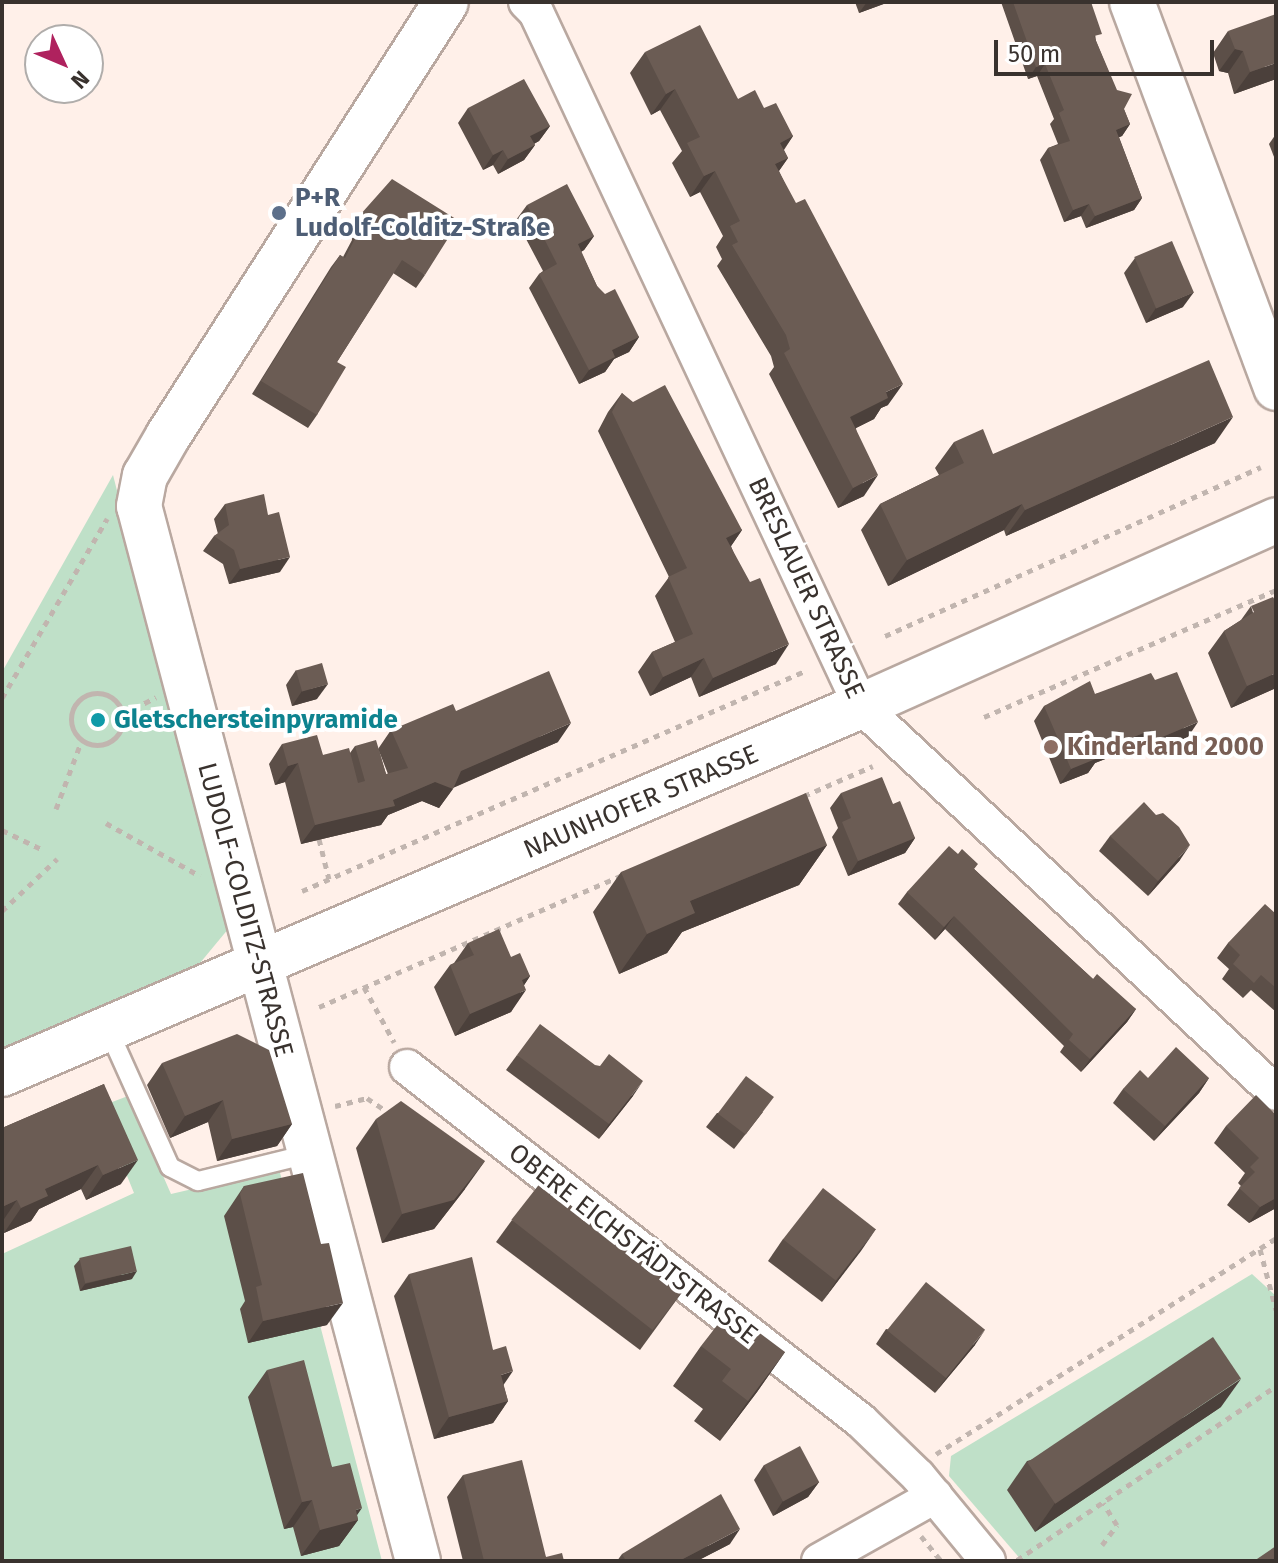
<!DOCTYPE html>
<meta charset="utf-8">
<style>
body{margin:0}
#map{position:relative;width:1278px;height:1563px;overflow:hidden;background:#fff0e9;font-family:"Fira Sans",sans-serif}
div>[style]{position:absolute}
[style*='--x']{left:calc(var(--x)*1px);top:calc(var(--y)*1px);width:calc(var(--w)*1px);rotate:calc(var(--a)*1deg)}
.green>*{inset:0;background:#bfe0c8}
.path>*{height:5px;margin-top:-2.5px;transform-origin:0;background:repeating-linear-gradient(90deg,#c1b5af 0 6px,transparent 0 12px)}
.path>.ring{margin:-2.5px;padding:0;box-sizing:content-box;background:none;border:5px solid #c1b5af;border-radius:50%}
.roads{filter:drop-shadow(2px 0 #b9a8a0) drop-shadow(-2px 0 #b9a8a0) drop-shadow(0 2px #b9a8a0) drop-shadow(0 -2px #b9a8a0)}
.service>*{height:18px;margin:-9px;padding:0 9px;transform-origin:9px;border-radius:9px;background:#fff}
.minor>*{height:34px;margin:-17px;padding:0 17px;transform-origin:17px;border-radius:17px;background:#fff}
.tertiary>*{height:44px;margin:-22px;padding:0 22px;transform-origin:22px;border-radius:22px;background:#fff}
.wall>*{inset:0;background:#5c4f48}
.shaded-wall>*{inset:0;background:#4b403b}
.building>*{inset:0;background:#6b5c54;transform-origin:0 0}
.dots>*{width:22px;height:22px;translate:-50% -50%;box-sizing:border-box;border:4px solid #fff;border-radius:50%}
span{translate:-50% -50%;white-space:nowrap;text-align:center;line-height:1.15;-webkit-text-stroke:8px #fff;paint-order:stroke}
.service-label{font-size:26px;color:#4e5e75;font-weight:700}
.left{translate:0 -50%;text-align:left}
.street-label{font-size:26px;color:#39322e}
.culture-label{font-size:26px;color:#0d838f;font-weight:700}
.education-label{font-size:26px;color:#785e54;font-weight:700}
.frame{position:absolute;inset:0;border:4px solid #39322e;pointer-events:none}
.north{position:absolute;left:24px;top:24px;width:80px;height:80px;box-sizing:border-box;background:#fff;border:2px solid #b0adab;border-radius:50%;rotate:134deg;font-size:22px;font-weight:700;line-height:32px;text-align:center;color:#39322e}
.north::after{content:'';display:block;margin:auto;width:28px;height:36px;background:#af225e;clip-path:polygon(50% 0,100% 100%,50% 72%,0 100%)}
.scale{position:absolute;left:994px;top:40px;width:220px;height:36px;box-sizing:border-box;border:4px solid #39322e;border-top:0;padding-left:10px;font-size:24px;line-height:28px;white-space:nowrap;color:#39322e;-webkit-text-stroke:6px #fff;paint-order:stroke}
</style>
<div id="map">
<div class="green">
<i style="clip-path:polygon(113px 475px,229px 928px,200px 963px,2px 1052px,2px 672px)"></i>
<i style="clip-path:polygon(128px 1096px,171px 1194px,279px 1169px,382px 1561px,2px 1561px,2px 1254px,134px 1193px,99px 1107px)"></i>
<i style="clip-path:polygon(1252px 1274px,1276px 1296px,1276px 1561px,1022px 1561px,949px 1476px,951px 1456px)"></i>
</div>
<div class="path">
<i style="--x:885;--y:636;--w:412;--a:-24.2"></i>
<i class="ring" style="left:71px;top:693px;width:47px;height:47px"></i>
<i style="--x:2;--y:698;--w:208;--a:-59.6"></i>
<i style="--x:123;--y:714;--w:37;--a:-27"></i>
<i style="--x:984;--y:717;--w:318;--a:-23.5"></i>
<i style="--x:804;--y:796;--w:75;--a:-23.5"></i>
<i style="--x:56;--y:809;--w:74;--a:-69.4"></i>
<i style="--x:106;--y:823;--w:108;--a:29.4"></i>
<i style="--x:2;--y:830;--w:43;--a:26"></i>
<i style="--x:319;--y:839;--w:41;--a:76"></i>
<i style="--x:302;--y:891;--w:549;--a:-23.62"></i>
<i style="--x:2;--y:911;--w:76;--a:-43.4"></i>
<i style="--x:364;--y:987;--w:63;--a:61.4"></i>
<i style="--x:319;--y:1007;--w:331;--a:-23.5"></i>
<i style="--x:335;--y:1106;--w:33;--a:-14"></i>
<i style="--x:367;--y:1098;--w:29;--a:34"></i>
<i style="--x:1260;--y:1249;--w:63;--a:75.3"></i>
<i style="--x:936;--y:1454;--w:403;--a:-32.4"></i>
<i style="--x:921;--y:1536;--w:32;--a:51"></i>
<i style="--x:1102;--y:1545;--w:25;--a:-53"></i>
<i style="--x:1117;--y:1525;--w:26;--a:-122"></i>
<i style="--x:1017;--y:1560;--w:312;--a:-33.9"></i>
</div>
<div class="roads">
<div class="service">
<i style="--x:108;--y:1029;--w:151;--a:65.8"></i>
<i style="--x:170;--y:1167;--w:31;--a:27"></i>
<i style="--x:198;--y:1181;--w:114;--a:-13.7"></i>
</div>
<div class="minor">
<i style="--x:526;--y:2;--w:14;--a:45"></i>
<i style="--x:536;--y:12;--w:766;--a:64.91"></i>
<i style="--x:861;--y:706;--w:567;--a:43"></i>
<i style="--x:407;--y:1067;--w:576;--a:37.94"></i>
<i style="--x:861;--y:1421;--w:79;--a:44"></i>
<i style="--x:918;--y:1476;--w:110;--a:50.5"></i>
<i style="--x:819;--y:1561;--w:133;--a:-29.3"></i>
</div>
<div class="tertiary">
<i style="--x:1132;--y:2;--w:412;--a:69.5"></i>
<i style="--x:2;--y:1074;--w:935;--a:-23.19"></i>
<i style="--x:861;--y:706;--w:455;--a:-24.1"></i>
<i style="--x:418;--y:1561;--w:1091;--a:-104.81"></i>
<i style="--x:139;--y:506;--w:31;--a:-79"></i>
<i style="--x:145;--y:476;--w:46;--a:-60.1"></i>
<i style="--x:168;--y:436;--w:515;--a:-57.36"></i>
</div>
</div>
<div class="wall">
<i style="clip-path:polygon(855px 2px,889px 2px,859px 13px)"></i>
<i style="clip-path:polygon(1001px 2px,1091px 2px,1096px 41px,1130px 124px,1122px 136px,1119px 137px,1142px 198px,1134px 210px,1086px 228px,1081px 216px,1064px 222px,1040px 160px,1048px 148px,1058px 144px,1050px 124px,1054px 119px,1037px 76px,1028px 79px)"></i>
<i style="clip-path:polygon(1228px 31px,1276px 79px,1234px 94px,1228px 73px,1219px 71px,1213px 53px)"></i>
<i style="clip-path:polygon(645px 52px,738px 99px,764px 108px,793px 136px,784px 150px,788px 158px,779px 171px,888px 405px,881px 408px,874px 419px,856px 428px,864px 496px,838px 508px,769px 374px,774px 367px,771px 356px,717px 266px,722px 259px,716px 247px,723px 236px,700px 192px,690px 197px,672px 163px,682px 151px,660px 110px,651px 115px,630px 73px)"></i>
<i style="clip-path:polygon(468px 108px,550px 126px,539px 141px,534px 144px,535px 145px,524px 160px,498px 174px,493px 165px,483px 170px,458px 123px)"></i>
<i style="clip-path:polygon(1276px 134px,1276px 162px,1269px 144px)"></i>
<i style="clip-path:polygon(527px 205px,594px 236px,584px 250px,581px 252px,597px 286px,639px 337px,629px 352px,614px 359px,605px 372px,579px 384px,529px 288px,539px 274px,543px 271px,516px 220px)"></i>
<i style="clip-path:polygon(360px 215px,425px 275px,416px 288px,393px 273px,337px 362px,317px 415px,308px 428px,252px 394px,331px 267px,340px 255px,343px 257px,352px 240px,351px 228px)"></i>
<i style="clip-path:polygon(1135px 258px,1183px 307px,1146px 323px,1124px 273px)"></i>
<i style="clip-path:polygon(622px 393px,742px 530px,731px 546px,776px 664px,699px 697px,691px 677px,650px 696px,638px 672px,652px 652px,675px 642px,655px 596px,669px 577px,598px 431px,608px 412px)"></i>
<i style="clip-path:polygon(954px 442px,993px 454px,1215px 443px,1006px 536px,1004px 530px,888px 586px,861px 530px,880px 504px,939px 475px,935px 468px)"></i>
<i style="clip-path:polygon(225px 504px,268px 515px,280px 572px,229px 584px,223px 564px,203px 551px,214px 536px,218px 534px,214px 519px)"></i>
<i style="clip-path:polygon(1251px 606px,1276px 688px,1231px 708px,1208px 653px,1224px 631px,1241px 620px)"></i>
<i style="clip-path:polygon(296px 670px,317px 699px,292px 706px,286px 685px)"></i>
<i style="clip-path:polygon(1155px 680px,1188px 737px,1145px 754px,1141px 745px,1095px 763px,1088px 773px,1060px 784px,1034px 721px,1044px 706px)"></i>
<i style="clip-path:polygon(evenodd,456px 711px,558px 742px,453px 788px,439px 808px,422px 801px,388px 815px,381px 825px,301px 844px,285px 782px,275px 785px,269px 764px,282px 744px,323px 755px,350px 753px,355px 746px,378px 749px,391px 730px,456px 711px,379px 751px,388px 774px,386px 774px,379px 751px)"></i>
<i style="clip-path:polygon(841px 793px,893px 804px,915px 838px,905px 853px,848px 876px,832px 837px,838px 828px,830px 808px)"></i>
<i style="clip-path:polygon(1156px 815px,1180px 860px,1148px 896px,1099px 851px,1110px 836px)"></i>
<i style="clip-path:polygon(827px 845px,799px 885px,682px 932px,667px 953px,619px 974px,593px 912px,621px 872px)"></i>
<i style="clip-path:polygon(958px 854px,1093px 979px,1136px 1009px,1127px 1022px,1081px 1072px,1060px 1052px,1064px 1046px,945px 929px,935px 940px,898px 904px,907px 892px)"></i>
<i style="clip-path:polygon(1276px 914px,1276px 1012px,1251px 990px,1243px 998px,1222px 979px,1229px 969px,1217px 958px,1228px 943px)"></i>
<i style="clip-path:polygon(468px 943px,511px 957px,530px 976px,524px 985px,511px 1012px,455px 1036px,434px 987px,450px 965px,454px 963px)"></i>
<i style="clip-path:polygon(517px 1055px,633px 1096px,599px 1139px,506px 1070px)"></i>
<i style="clip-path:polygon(162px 1063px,292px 1124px,277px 1146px,217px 1161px,208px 1122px,170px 1138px,147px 1085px)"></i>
<i style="clip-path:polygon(1148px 1078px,1209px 1078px,1199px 1093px,1154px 1141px,1113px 1103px,1123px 1089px)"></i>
<i style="clip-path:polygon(104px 1084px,121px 1184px,86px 1200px,81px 1189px,39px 1209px,31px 1221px,4px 1233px,2px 1229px,2px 1128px)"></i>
<i style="clip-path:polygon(763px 1112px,734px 1149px,706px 1127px,717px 1113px)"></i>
<i style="clip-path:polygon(1276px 1115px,1276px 1208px,1249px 1223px,1227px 1205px,1241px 1186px,1238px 1183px,1245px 1173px,1214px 1143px,1226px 1126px)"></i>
<i style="clip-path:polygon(376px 1119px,465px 1189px,434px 1229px,382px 1243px,356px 1148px)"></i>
<i style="clip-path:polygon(244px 1186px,321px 1244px,327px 1325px,248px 1343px,240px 1309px,245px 1301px,224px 1216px)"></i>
<i style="clip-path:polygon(512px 1220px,683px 1291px,640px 1350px,496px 1242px)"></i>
<i style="clip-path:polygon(876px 1229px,822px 1302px,768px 1261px,783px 1239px)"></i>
<i style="clip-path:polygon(80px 1259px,132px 1279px,80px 1291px,74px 1266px)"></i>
<i style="clip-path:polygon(409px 1274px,493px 1350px,508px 1401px,493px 1423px,434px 1439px,394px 1296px)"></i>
<i style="clip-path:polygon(886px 1329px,975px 1345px,935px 1393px,876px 1344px)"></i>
<i style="clip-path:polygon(701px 1346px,785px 1352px,757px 1392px,720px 1441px,694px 1421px,703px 1409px,673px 1386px)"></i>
<i style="clip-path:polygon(267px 1370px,332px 1467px,357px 1515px,358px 1520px,339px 1546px,301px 1556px,293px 1527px,284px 1529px,248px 1397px)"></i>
<i style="clip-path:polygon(1221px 1407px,1035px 1532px,1007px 1490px,1027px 1461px)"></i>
<i style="clip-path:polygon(764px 1465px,819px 1482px,808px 1497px,773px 1516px,754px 1480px)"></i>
<i style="clip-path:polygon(463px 1475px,546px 1557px,564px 1561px,463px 1561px,447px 1497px)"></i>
<i style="clip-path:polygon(730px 1544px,697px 1561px,617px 1561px,622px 1554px)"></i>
</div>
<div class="shaded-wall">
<i style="clip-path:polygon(867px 2px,889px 2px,859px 13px)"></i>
<i style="clip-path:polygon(1235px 49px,1243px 51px,1228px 73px,1219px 71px)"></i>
<i style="clip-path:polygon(1276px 63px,1276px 79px,1234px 94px,1250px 72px)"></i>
<i style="clip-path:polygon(1045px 64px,1037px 76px,1028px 79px,1036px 67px)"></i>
<i style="clip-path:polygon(675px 89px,660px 110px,651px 115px,666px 94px)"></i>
<i style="clip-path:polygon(1130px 124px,1122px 136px,1108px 142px,1116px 130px)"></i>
<i style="clip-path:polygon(550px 126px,539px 141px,520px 151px,530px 136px)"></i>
<i style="clip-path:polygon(793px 136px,778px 157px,780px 143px)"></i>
<i style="clip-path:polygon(535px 145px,524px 160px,498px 174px,508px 159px)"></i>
<i style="clip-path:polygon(503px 150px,493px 165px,483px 170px,493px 155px)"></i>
<i style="clip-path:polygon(788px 158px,773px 179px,775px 164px)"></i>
<i style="clip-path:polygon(715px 171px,700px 192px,690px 197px,704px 176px)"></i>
<i style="clip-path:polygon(1142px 198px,1134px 210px,1086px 228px,1095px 216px)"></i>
<i style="clip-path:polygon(1089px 204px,1081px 216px,1064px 222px,1073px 210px)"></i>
<i style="clip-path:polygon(594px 236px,584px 250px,567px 259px,578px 244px)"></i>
<i style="clip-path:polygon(1194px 292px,1183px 307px,1146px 323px,1156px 308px)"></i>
<i style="clip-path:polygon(639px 337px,629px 352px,614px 359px,605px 372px,579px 384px,589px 370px,612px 350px)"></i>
<i style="clip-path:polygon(903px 384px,888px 405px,881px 408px,874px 419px,836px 438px,850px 417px,886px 392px)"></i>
<i style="clip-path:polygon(1233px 417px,1215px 443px,1006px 536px,1025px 510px)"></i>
<i style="clip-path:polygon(878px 475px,864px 496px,838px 508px,853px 488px)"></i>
<i style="clip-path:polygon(1022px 504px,1004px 530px,888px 586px,907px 560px)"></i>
<i style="clip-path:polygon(742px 530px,729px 549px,726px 538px)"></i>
<i style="clip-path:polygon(290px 557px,280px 572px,229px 584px,240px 569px)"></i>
<i style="clip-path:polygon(789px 644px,776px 664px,699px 697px,713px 678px)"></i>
<i style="clip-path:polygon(704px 658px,691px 677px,650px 696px,663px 677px)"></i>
<i style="clip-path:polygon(1276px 673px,1276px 688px,1231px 708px,1247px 686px)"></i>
<i style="clip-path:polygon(328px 684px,317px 699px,292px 706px,302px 691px)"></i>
<i style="clip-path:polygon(1198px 722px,1188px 737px,1145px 754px,1155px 740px)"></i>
<i style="clip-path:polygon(571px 723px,558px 742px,452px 788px,453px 789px,439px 808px,422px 801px,388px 815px,381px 825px,301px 844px,315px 825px,393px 800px)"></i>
<i style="clip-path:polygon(1151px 730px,1141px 745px,1095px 763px,1088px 773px,1060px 784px,1071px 769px,1096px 752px)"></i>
<i style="clip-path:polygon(298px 763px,285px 782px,275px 785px,288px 766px)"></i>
<i style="clip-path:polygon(915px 838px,905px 853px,848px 876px,858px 861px)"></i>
<i style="clip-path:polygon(827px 845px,799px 885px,682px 932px,667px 953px,619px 974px,647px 934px,690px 901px)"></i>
<i style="clip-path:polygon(1190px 845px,1180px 860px,1148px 896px,1158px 881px)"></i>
<i style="clip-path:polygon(954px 916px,945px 929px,935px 940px,944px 927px)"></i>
<i style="clip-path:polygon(530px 976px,519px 993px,526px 990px,511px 1012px,455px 1036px,470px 1014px,522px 980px)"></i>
<i style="clip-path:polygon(1136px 1009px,1127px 1022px,1081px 1072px,1090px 1059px)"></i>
<i style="clip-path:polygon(1209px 1078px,1199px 1093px,1154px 1141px,1165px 1126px)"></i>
<i style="clip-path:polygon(643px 1081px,633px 1096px,599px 1139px,609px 1124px)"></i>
<i style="clip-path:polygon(223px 1100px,208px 1122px,170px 1138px,185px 1116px)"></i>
<i style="clip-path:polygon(292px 1124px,277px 1146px,217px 1161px,232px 1139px)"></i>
<i style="clip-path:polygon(138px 1160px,121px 1184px,86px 1200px,103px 1175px)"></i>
<i style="clip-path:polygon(485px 1161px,465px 1189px,434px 1229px,382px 1243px,402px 1214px)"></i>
<i style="clip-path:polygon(98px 1165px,81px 1189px,39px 1209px,31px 1221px,4px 1233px,21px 1208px,45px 1189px)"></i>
<i style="clip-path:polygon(1276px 1198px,1276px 1208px,1249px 1223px,1260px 1207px)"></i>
<i style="clip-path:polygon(17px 1200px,2px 1222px,2px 1207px)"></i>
<i style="clip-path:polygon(876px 1229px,861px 1251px,822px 1302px,837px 1280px)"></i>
<i style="clip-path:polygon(137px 1271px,132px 1279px,80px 1291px,85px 1284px)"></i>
<i style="clip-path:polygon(343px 1303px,327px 1325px,248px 1343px,263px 1321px)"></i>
<i style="clip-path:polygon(985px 1330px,975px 1345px,935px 1393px,946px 1378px)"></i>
<i style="clip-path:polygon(785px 1352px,757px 1392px,720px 1441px,748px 1401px)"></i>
<i style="clip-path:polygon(513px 1371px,498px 1393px,501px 1375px)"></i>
<i style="clip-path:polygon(1241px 1379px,1221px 1407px,1035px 1532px,1055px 1503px)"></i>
<i style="clip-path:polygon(508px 1401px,493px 1423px,434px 1439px,449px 1417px)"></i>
<i style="clip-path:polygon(819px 1482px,808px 1497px,773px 1516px,783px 1501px)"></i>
<i style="clip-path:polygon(312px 1500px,293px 1527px,284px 1529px,302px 1502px)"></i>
<i style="clip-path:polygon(362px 1508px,353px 1521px,358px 1520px,339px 1546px,301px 1556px,320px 1530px,356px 1510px)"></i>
<i style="clip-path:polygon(740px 1529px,730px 1544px,697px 1561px,679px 1561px)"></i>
</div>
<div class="building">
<i style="clip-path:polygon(1013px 2px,1091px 2px,1102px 34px,1094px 36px,1117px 90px,1132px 94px,1124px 109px,1130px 124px,1116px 130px,1142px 198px,1095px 216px,1089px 204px,1073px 210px,1048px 148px,1070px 141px,1059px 113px,1064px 110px,1045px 64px,1036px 67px)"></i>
<i style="clip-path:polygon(1276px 14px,1276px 63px,1250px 72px,1243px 51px,1235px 49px,1228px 31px)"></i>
<i style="clip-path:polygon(700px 25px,738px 99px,755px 90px,764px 108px,776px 103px,793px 136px,780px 143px,788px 158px,775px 164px,796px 203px,805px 199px,903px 384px,886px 392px,888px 398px,850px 417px,878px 475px,853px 488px,784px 353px,790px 349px,786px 335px,732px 245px,738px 242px,730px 226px,740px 221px,715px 171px,704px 176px,687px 143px,700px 137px,675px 89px,666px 94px,645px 52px)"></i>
<i style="clip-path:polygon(524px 79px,550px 126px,530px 136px,535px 145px,508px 159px,503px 150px,493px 155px,468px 108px)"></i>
<i style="clip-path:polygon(392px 179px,459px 221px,425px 275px,402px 260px,337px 362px,346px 367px,317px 415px,261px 381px,340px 255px,345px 258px,361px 227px,360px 215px)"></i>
<i style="clip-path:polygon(567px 184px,594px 236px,578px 244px,597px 286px,605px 294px,615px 289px,639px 337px,612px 350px,615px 357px,589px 370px,539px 274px,557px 264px,527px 205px)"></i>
<i style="left:1172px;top:241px;width:56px;height:41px;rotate:67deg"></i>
<i style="clip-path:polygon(1209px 360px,1233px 417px,1025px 510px,1022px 504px,907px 560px,880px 504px,964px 463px,954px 442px,983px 429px,993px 454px)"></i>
<i style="clip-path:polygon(665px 385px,742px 530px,726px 538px,750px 582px,760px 578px,789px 644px,713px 678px,704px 658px,663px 677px,652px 652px,693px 634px,668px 577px,687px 568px,612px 412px,622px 393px,633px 402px)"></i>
<i style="clip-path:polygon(264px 494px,268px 515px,279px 512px,290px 557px,240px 569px,234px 550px,214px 536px,229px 525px,225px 504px)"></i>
<i style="clip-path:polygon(1273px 597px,1276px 602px,1276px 673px,1247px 686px,1224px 631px,1254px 612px,1251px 606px)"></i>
<i style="left:322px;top:663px;width:22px;height:27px;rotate:74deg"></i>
<i style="clip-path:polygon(549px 671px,571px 723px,461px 771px,453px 789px,435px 782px,393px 800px,395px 806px,315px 825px,298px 763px,288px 766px,282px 744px,317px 735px,323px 755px,349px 748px,358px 783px,365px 781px,355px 746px,376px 740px,386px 774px,408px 768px,391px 730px,453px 704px,456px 711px)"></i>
<i style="clip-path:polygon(1177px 672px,1198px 722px,1155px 740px,1151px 730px,1096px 752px,1098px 758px,1071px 769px,1044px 706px,1090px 681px,1095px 694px,1151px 673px,1155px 680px)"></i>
<i style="clip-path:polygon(882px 777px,893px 804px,900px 801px,915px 838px,858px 861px,842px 822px,851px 818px,841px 793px)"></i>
<i style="clip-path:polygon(806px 793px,827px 845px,690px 901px,695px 913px,647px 934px,621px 872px)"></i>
<i style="clip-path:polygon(1144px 802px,1156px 815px,1163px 813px,1179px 827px,1190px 845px,1158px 881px,1110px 836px)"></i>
<i style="clip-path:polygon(949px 846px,958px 854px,962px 849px,978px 864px,974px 869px,1003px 897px,1093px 979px,1097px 974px,1136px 1009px,1090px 1059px,1069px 1040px,1073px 1034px,954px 916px,944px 927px,907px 892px)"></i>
<i style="clip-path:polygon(1265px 904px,1276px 914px,1276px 988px,1261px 975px,1254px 983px,1233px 964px,1240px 955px,1228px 943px)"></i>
<i style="clip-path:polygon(499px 929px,511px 957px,520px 953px,530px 976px,522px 980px,526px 990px,470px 1014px,450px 965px,474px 955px,468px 943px)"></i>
<i style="clip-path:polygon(540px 1024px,595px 1065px,600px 1066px,609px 1054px,643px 1081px,609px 1124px,517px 1055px)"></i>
<i style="clip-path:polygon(237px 1034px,269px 1050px,292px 1124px,232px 1139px,223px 1100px,185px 1116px,162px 1063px)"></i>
<i style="clip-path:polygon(1176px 1047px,1209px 1078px,1165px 1126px,1123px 1089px,1140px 1070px,1148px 1078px)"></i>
<i style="left:746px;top:1076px;width:35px;height:47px;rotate:37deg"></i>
<i style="clip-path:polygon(104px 1084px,138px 1160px,103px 1175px,98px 1165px,45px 1189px,48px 1196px,21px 1208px,17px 1200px,2px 1207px,2px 1128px)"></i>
<i style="clip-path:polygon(1256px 1095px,1276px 1115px,1276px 1198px,1260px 1207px,1239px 1188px,1255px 1172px,1250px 1167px,1259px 1158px,1226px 1126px)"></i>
<i style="clip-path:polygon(401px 1101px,485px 1161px,454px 1200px,402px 1214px,376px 1119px)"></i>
<i style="clip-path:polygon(303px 1173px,321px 1244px,329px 1243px,343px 1303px,263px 1321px,256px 1287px,262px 1285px,240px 1194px,244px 1186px)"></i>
<i style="left:541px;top:1182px;width:179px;height:48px;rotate:38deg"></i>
<i style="left:823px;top:1188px;width:67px;height:65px;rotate:38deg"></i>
<i style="left:131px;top:1246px;width:26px;height:53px;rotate:77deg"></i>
<i style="clip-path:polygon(472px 1257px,493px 1350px,506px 1346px,513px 1371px,501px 1375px,508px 1401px,449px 1417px,409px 1274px)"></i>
<i style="left:926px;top:1282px;width:76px;height:62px;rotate:39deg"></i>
<i style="clip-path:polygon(729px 1310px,785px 1352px,748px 1401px,722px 1381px,731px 1369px,701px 1346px)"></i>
<i style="left:1213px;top:1337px;width:50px;height:224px;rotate:56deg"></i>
<i style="clip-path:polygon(304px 1360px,332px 1467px,350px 1463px,362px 1508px,356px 1510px,358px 1520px,320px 1530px,312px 1500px,302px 1502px,267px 1370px)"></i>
<i style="left:800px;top:1446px;width:41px;height:41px;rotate:62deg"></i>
<i style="clip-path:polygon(522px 1460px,546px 1557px,562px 1553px,564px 1561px,484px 1561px,463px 1475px)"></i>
<i style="clip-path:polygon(721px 1494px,740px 1529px,679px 1561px,626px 1561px,622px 1554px)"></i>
<i style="clip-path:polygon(1276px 1546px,1276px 1561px,1254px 1561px)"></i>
</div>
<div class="dots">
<i style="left:279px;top:213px;background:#5c6f8a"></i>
<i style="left:98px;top:720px;background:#0f9aa8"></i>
<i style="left:1051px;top:747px;background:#8d6e63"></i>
</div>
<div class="service-label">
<span class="left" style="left:295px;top:213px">P+R<br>Ludolf-Colditz-Straße</span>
</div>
<div class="street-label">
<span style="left:806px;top:588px;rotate:65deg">BRESLAUER STRASSE</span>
<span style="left:641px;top:802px;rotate:-23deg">NAUNHOFER STRASSE</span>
<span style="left:245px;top:910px;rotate:75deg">LUDOLF-COLDITZ-STRASSE</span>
<span style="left:633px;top:1244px;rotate:38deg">OBERE EICHSTÄDTSTRASSE</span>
</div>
<div class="culture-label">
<span class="left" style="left:114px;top:720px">Gletschersteinpyramide</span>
</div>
<div class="education-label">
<span class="left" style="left:1067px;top:747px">Kinderland 2000</span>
</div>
<div class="frame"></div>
<div class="north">N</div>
<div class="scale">50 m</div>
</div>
